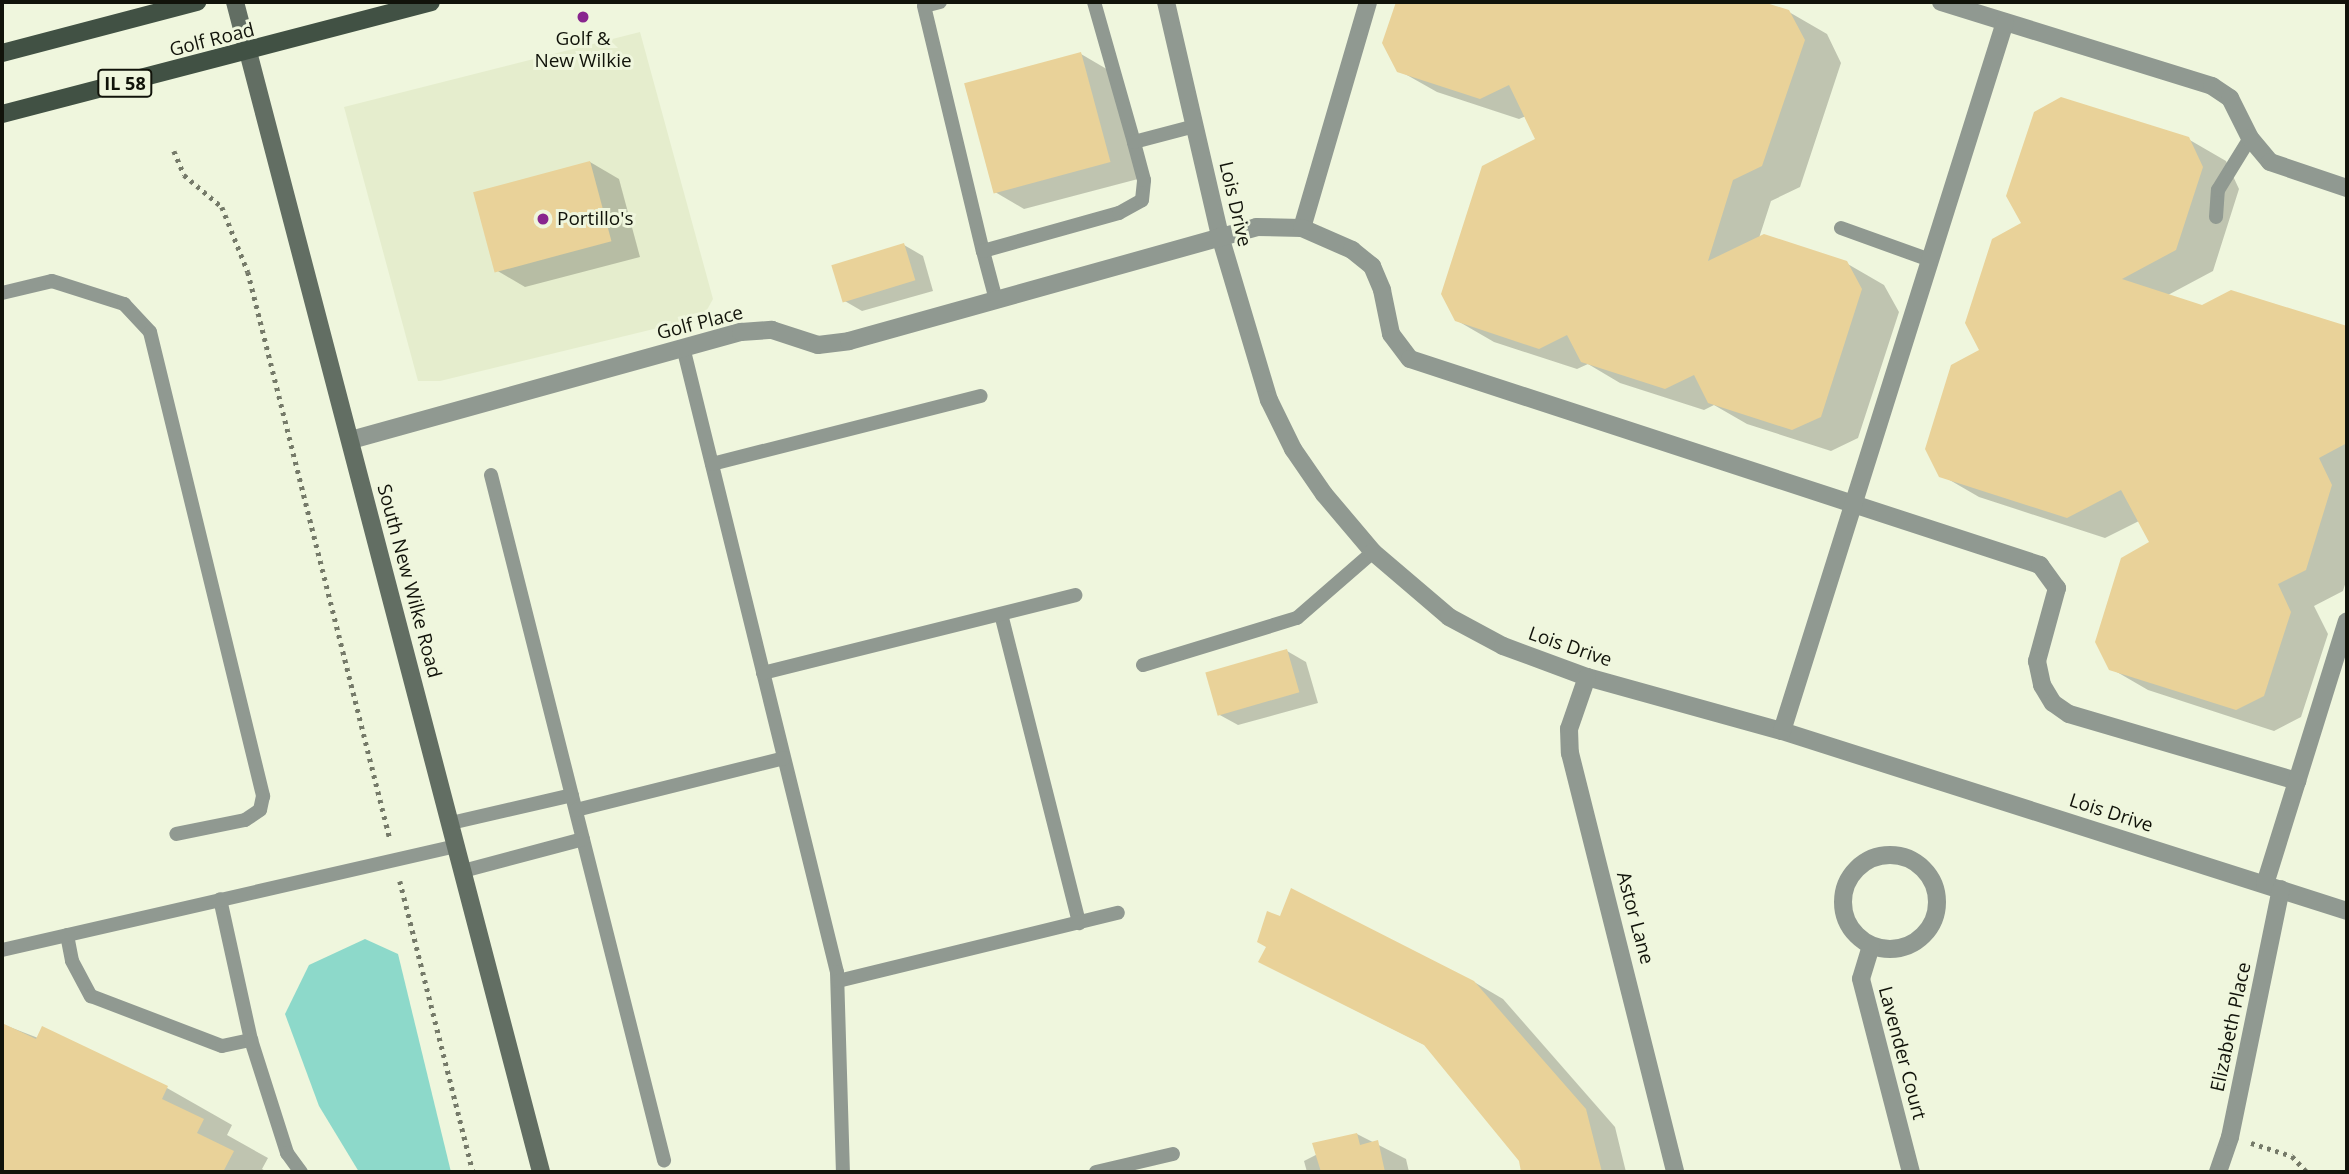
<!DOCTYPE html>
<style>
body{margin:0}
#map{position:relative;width:2349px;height:1174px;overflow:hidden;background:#eff6dd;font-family:"Open Sans",sans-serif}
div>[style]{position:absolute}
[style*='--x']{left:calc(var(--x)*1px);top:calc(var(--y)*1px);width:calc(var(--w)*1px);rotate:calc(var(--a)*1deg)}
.built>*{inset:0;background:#e5edcd}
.water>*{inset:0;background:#8dd9ca}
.shadow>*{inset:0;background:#0003}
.building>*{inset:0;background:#e9d299;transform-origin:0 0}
.path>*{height:4.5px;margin-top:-2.25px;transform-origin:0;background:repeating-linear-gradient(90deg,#757a69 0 3.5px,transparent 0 8.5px)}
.service>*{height:14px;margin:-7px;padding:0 7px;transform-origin:7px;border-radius:7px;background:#909991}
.minor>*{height:18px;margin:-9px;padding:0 9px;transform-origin:9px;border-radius:9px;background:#909991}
.minor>.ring{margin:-9px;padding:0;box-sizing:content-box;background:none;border:18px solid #909991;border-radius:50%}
.secondary>*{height:18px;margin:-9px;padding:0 9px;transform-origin:9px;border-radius:9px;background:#626e63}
.primary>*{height:18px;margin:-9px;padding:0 9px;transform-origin:9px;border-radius:9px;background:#415144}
.dots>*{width:19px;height:19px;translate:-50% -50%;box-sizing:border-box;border:4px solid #eff6dd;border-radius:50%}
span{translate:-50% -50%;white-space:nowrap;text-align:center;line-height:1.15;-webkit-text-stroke:6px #eff6dd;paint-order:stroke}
.shield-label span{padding:2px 5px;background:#eff6dd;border:2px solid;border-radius:5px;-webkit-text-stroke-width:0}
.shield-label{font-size:18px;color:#11130a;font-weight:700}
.poi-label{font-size:19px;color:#11130a}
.left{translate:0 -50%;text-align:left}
.street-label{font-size:19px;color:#11130a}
.frame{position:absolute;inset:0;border:4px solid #11130a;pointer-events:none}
</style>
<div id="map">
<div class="built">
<i style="clip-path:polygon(640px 32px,713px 299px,703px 317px,440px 381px,418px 381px,344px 107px)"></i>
</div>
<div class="water">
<i style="clip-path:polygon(365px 939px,398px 954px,451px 1172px,359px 1172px,319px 1106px,285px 1014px,309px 965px)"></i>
</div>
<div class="shadow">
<i style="clip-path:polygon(1398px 2px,1757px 2px,1789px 12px,1827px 34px,1841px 63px,1800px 187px,1771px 201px,1759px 238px,1846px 263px,1884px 285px,1899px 312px,1858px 438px,1831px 451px,1747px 424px,1714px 405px,1704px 410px,1620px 383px,1588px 364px,1577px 369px,1494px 342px,1456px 320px,1538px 140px,1526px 116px,1519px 119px,1437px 92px,1398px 70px,1384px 43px)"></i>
<i style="clip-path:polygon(1081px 54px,1110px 71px,1138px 179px,1024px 209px,995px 192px)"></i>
<i style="clip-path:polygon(2188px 139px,2226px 161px,2239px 189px,2213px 271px,2168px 295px,2202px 307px,2231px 292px,2347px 328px,2347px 578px,2343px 591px,2314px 606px,2328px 634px,2301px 717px,2274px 731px,2148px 690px,2110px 668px,2151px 543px,2139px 521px,2105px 538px,1979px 497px,1941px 475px,1981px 351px)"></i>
<i style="clip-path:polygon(590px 162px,619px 179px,640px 257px,525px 287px,496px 270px)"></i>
<i style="clip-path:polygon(904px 245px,923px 256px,933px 291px,862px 311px,843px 300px)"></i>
<i style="clip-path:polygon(1287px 651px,1306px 662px,1318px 703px,1238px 725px,1218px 714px)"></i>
<i style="clip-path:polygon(1260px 962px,1474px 982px,1503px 999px,1615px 1127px,1626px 1172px,1523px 1172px,1520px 1161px,1429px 1047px)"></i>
<i style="clip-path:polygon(2px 1024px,167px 1088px,232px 1125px,227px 1135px,268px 1158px,262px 1169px,267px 1172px,2px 1172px)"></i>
<i style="clip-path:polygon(1357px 1134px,1406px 1159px,1409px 1172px,1307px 1172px,1304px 1161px)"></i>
</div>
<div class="building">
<i style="clip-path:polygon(1396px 2px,1763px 2px,1789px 10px,1805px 40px,1762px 166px,1733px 180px,1708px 261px,1764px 234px,1847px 261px,1862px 289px,1821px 417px,1792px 430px,1708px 403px,1694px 375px,1665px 389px,1581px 362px,1567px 335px,1539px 349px,1455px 321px,1441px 294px,1482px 166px,1535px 139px,1509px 85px,1480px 99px,1397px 72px,1382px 43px)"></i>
<i style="left:1081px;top:52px;width:114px;height:121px;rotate:75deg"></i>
<i style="clip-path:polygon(2061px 97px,2189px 137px,2203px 167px,2176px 250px,2122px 279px,2202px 305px,2231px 290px,2347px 326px,2347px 443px,2319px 458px,2332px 485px,2306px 570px,2278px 584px,2291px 612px,2264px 696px,2236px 710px,2109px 670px,2095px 642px,2121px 558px,2149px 542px,2121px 490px,2067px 518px,1939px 477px,1925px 449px,1951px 365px,1979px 350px,1965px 323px,1992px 239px,2021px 223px,2006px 196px,2034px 112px)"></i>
<i style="left:590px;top:161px;width:83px;height:121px;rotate:75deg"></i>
<i style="left:904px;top:243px;width:39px;height:76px;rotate:73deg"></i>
<i style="left:1287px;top:649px;width:45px;height:85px;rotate:74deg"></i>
<i style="clip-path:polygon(1291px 888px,1474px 981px,1586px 1109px,1602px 1172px,1521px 1172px,1519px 1161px,1424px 1045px,1258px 962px,1266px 947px,1257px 942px,1267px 911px,1280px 916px)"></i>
<i style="clip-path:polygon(2px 1023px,36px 1039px,42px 1026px,168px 1086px,162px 1099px,204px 1119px,197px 1133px,234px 1151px,223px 1172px,2px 1172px)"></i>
<i style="clip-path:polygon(1357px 1133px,1360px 1145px,1378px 1140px,1385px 1172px,1321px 1172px,1312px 1143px)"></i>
</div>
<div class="path">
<i style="--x:174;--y:151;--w:26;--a:67"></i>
<i style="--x:184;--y:175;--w:50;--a:40.1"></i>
<i style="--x:222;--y:207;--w:70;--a:68.2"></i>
<i style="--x:248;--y:272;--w:585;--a:75.94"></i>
<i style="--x:400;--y:881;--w:300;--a:75.9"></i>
<i style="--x:2251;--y:1143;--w:43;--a:17.6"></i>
<i style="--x:2292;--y:1156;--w:22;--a:47"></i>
</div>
<div class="service">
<i style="--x:940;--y:2;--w:16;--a:166"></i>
<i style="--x:924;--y:6;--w:252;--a:76.5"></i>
<i style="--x:1094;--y:2;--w:146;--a:74.1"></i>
<i style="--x:2216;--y:217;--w:27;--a:-86"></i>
<i style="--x:2218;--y:190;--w:61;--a:-58.4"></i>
<i style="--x:1841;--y:228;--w:95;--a:19.8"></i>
<i style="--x:2;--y:293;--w:51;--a:-13.5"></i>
<i style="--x:52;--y:281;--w:76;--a:17.7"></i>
<i style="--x:124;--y:304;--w:38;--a:47"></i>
<i style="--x:150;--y:332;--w:478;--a:76.3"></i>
<i style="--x:263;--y:796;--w:14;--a:102"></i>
<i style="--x:260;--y:810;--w:18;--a:146"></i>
<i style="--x:245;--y:820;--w:70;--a:168.5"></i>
<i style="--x:996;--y:300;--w:51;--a:-104.9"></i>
<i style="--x:983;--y:251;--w:141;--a:-15.6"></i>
<i style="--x:1119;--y:213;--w:26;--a:-29"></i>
<i style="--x:1142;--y:200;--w:20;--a:-84"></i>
<i style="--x:1144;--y:180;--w:39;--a:-105"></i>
<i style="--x:1134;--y:142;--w:63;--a:-14.7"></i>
<i style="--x:683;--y:347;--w:644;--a:76.16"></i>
<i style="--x:837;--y:972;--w:200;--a:88.3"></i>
<i style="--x:712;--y:464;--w:277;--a:-14.2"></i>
<i style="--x:491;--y:475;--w:707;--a:75.83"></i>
<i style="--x:1001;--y:614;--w:319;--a:75.8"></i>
<i style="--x:1143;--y:665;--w:161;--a:-17"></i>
<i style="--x:1297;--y:618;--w:101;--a:-41"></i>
<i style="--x:763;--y:673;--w:322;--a:-14"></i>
<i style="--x:576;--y:810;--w:214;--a:-14"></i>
<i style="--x:451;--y:823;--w:124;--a:-13"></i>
<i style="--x:463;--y:871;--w:124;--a:-14.9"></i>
<i style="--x:67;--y:935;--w:26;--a:79"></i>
<i style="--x:72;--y:961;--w:40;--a:62"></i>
<i style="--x:91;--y:996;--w:140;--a:20.9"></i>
<i style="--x:222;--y:1046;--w:30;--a:-12"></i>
<i style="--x:251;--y:1040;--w:144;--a:-102.4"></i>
<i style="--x:2;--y:950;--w:467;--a:-12.9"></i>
<i style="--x:838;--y:981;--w:288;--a:-13.7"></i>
<i style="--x:251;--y:1040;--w:119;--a:72.3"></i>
<i style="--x:287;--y:1153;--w:24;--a:54"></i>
<i style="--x:1096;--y:1172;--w:79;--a:-13.2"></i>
</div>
<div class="minor">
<i style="--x:1166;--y:2;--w:240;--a:77"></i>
<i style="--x:1220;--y:236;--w:171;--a:73.4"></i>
<i style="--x:1269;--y:400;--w:55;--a:63.9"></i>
<i style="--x:1293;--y:449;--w:55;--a:55.4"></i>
<i style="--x:1324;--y:494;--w:76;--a:49.8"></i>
<i style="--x:1373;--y:552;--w:100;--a:40.5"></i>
<i style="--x:1449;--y:617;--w:61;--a:28.2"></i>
<i style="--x:1503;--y:646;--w:90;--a:20.3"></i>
<i style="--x:1587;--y:677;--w:202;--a:15.5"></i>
<i style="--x:1782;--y:731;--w:593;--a:17.67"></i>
<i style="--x:1941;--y:2;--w:284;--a:17.2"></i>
<i style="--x:2212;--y:86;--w:22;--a:34"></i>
<i style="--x:2230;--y:98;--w:45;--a:63.4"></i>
<i style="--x:2250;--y:138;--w:31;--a:50"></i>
<i style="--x:2270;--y:162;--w:81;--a:18.7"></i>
<i style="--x:1302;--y:228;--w:235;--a:-73.7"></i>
<i style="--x:351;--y:440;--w:405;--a:-15.5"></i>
<i style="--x:741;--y:332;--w:31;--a:-4"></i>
<i style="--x:772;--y:330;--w:48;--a:18.1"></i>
<i style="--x:818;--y:345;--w:31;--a:-7"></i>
<i style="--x:849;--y:341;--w:423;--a:-15.6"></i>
<i style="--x:1256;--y:227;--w:46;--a:1.2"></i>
<i style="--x:1302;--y:228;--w:55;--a:23.7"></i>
<i style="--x:1352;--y:250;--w:26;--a:39"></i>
<i style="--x:1372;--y:266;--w:26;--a:67"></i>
<i style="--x:1382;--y:290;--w:45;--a:78.4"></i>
<i style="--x:1391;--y:334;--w:31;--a:53"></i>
<i style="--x:1410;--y:359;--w:663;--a:18.11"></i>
<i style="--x:2040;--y:565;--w:29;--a:54"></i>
<i style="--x:2057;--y:588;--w:76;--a:105.3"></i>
<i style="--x:2037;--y:661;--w:25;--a:78"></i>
<i style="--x:2042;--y:685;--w:21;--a:59"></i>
<i style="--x:2053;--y:703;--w:19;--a:35"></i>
<i style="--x:2069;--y:714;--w:238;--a:16.4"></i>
<i style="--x:1587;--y:677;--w:55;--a:109.1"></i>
<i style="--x:1569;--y:729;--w:24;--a:88"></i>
<i style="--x:1570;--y:753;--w:432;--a:75.9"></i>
<i style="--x:1782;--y:731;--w:743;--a:-72.54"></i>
<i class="ring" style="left:1843px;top:855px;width:76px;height:76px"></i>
<i style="--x:2265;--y:884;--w:275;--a:-72.7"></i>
<i style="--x:1871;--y:946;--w:34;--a:107"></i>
<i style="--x:1861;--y:979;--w:199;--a:75.5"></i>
<i style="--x:2218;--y:1172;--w:37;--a:-71"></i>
<i style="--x:2230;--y:1137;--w:253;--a:-78.4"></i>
</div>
<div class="secondary">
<i style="--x:235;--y:2;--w:1209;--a:75.34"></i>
</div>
<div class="primary">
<i style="--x:2;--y:53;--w:202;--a:-14.7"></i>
<i style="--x:2;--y:114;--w:443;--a:-14.6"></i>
</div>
<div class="dots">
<i style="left:583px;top:17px;background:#88258e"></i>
<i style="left:543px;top:219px;background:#88258e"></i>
</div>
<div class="shield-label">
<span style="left:125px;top:83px">IL 58</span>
</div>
<div class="poi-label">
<span style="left:583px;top:50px">Golf &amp;<br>New Wilkie</span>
<span class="left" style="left:557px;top:219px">Portillo's</span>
</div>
<div class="street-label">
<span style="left:212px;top:40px;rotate:-14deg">Golf Road</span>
<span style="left:1235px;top:204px;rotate:77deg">Lois Drive</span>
<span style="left:700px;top:323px;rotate:-14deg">Golf Place</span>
<span style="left:409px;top:581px;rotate:75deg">South New Wilke Road</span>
<span style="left:1570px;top:647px;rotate:19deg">Lois Drive</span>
<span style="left:2111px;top:813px;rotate:18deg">Lois Drive</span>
<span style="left:1635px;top:918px;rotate:75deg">Astor Lane</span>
<span style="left:2231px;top:1027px;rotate:-78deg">Elizabeth Place</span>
<span style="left:1902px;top:1053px;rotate:75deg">Lavender Court</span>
</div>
<div class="frame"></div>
</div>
